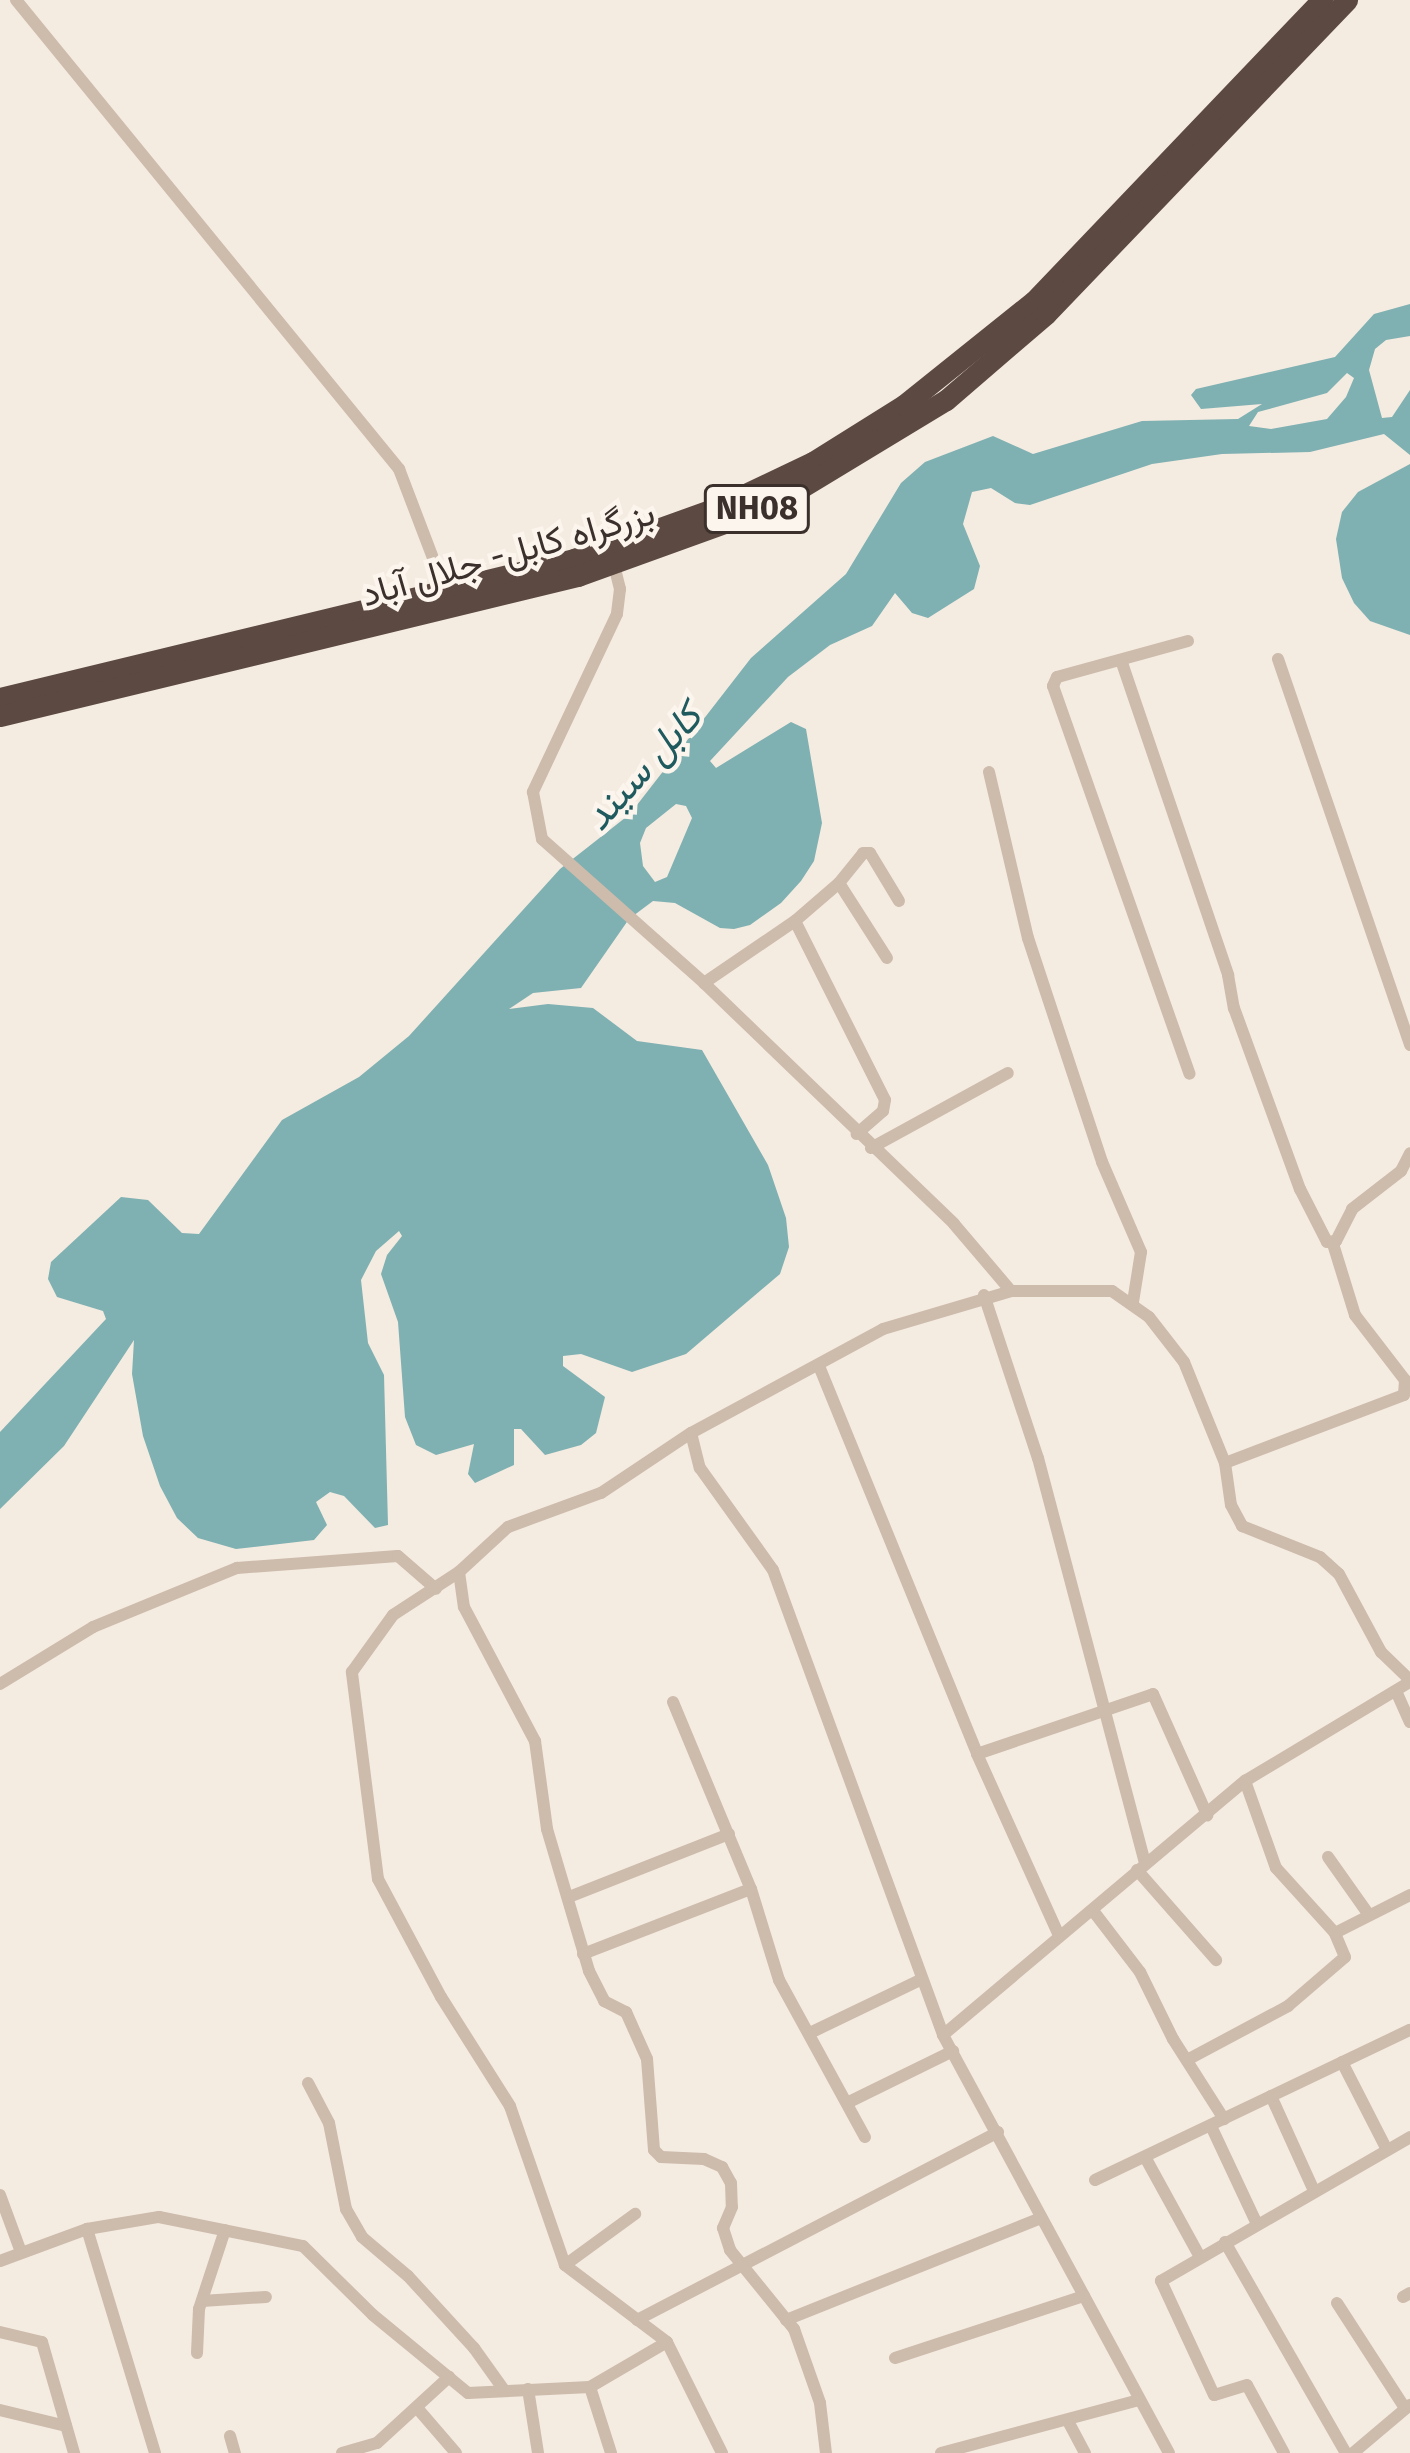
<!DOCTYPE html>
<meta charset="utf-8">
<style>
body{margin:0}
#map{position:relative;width:1410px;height:2453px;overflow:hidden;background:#f4ebe1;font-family:"Fira Sans",Vazirmatn,sans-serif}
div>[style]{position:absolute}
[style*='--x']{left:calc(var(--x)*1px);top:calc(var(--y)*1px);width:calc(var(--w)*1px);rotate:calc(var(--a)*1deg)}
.water>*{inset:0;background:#7fb0b2}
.street>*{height:12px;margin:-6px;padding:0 6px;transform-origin:6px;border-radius:6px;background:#cdbbac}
.highway>*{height:21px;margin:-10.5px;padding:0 10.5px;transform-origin:10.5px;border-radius:10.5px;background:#5c4a42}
span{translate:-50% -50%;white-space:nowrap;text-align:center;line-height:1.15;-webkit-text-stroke:9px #fbf5ee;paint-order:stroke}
.shield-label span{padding:3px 9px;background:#fbf5ee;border:3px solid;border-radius:9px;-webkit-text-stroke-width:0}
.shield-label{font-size:33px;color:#3b302b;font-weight:700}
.street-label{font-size:36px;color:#3b302b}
.water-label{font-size:39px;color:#1f5a5e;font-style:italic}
</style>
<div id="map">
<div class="water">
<i style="clip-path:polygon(evenodd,1410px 304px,1410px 336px,1386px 340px,1375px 349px,1369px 370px,1382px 418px,1392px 417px,1410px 390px,1410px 455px,1384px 434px,1310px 452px,1222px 454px,1152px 464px,1030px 505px,1015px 503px,991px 488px,972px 492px,963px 524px,980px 566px,974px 589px,928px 618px,912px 613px,895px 593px,872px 626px,830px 645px,788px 677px,710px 761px,716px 768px,791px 722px,806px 729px,822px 823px,814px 861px,801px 881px,781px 903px,750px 925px,734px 929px,720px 928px,675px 903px,653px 901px,629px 919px,581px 988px,533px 993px,509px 1009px,548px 1004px,593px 1008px,637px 1041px,702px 1050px,768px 1165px,786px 1218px,789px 1247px,780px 1274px,686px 1354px,632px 1372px,581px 1354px,563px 1356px,563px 1366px,605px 1397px,596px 1433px,581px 1445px,545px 1455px,521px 1429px,514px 1429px,514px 1465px,475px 1483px,468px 1474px,474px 1444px,436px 1455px,416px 1445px,405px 1417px,398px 1322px,381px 1274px,387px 1255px,402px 1236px,399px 1231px,376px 1251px,361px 1280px,368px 1343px,384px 1375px,388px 1525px,375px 1528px,344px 1496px,330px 1492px,316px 1502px,327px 1525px,314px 1540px,236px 1549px,198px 1538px,177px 1518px,160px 1486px,143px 1436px,132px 1374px,134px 1340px,64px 1446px,0 1509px,0 1432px,106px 1319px,103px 1311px,57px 1297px,48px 1279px,51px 1262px,121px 1197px,148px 1200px,182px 1233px,199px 1234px,282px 1120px,359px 1077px,409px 1036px,560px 869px,630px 814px,751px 658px,846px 574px,901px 483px,925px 462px,993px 436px,1033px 454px,1142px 421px,1238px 419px,1262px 404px,1201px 409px,1191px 395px,1196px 389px,1335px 357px,1374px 314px,1410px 304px,1347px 373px,1354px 378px,1346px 397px,1327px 419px,1271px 429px,1249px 426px,1258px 412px,1327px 393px,1347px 373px,1410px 304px,676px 804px,686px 806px,692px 818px,667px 877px,655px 882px,643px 866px,640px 843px,646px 828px,676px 804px)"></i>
<i style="clip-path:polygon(1410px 464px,1410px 635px,1370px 621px,1354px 603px,1342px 578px,1336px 539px,1342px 512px,1358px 492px)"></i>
</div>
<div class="street">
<i style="--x:16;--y:0;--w:606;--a:50.76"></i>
<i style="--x:399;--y:469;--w:132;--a:69.1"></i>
<i style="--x:614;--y:565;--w:25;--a:76"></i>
<i style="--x:620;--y:589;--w:25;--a:97"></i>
<i style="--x:617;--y:614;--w:197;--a:115.3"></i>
<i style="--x:533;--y:792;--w:48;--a:79.2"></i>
<i style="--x:542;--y:839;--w:217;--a:41.6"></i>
<i style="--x:704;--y:983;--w:347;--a:43.9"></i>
<i style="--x:954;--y:1224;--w:88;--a:49.6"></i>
<i style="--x:1011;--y:1291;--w:101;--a:0"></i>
<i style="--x:1112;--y:1291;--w:45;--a:35.1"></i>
<i style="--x:1149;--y:1317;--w:57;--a:52.1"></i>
<i style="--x:1184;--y:1362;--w:109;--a:67.9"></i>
<i style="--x:1225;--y:1463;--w:42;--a:81.9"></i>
<i style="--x:1231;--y:1505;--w:24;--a:62"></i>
<i style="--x:1242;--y:1526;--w:84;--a:21.7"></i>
<i style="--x:1320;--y:1557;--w:25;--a:42"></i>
<i style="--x:1339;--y:1574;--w:89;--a:61.7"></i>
<i style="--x:1381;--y:1652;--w:40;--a:44"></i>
<i style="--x:1188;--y:641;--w:136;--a:164.6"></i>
<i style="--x:1057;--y:677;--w:10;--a:114"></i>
<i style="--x:1053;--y:686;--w:411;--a:70.6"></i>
<i style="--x:1278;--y:659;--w:408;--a:71.1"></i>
<i style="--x:1121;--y:660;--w:333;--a:71.2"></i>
<i style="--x:1228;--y:975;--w:34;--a:80"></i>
<i style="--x:1234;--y:1008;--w:193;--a:70"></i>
<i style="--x:1300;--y:1189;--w:59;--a:63"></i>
<i style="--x:1327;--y:1242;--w:9;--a:-6"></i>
<i style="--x:1336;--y:1241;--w:36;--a:-63"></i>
<i style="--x:1352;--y:1209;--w:62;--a:-37.8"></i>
<i style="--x:1401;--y:1171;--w:20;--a:-63"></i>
<i style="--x:989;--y:772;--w:171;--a:76.8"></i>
<i style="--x:1028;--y:938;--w:236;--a:71.7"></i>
<i style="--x:1102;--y:1162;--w:98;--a:66.6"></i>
<i style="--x:1141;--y:1252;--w:51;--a:99.1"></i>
<i style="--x:839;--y:883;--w:89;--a:57.4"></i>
<i style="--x:795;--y:921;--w:200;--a:63.3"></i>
<i style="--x:885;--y:1100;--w:11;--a:100"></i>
<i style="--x:883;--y:1111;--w:35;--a:139"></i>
<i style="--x:704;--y:983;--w:110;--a:-34.3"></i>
<i style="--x:795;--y:921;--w:58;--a:-40.8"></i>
<i style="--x:839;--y:883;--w:38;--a:-51"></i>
<i style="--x:863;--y:853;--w:7;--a:0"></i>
<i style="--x:870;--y:853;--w:56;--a:58.9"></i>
<i style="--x:871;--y:1148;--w:156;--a:-28.7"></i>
<i style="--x:984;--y:1295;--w:172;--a:71.7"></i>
<i style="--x:1038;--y:1458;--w:419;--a:75.2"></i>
<i style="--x:819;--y:1366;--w:419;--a:67.8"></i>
<i style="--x:977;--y:1754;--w:200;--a:65.7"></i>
<i style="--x:691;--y:1433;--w:36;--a:76"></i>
<i style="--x:700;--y:1468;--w:125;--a:54.4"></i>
<i style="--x:773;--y:1570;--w:495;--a:69.9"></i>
<i style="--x:943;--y:2035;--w:475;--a:61.6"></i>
<i style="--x:1225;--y:1463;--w:191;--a:-20.8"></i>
<i style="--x:1404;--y:1395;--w:15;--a:-86"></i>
<i style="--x:1405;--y:1380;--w:82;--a:-127.6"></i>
<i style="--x:1355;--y:1315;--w:74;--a:-107.2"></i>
<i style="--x:459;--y:1572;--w:35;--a:82"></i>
<i style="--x:464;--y:1607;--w:152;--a:62.1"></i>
<i style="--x:535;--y:1741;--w:89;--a:82.2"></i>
<i style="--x:547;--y:1829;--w:148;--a:73.5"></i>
<i style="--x:589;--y:1971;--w:34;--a:63"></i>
<i style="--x:604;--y:2001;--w:25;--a:27"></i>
<i style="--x:626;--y:2012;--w:51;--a:65.9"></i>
<i style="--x:647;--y:2059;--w:91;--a:85.6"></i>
<i style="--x:654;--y:2150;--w:10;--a:45"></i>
<i style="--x:661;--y:2157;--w:43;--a:2.7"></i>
<i style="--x:704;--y:2159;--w:20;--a:24"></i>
<i style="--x:722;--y:2167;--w:18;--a:61"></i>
<i style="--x:731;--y:2183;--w:24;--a:88"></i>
<i style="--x:732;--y:2207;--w:23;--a:113"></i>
<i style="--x:723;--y:2228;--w:23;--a:72"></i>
<i style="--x:730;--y:2250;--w:102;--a:51"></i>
<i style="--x:794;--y:2329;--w:78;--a:70.6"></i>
<i style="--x:820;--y:2403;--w:50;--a:83.2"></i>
<i style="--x:0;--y:1684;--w:109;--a:-31.5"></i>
<i style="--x:93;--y:1627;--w:156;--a:-22.3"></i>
<i style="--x:237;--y:1568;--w:161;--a:-4.3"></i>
<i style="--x:398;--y:1556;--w:50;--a:41"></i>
<i style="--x:1396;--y:1691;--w:34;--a:66"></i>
<i style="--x:673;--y:1702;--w:203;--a:67.4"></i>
<i style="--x:751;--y:1889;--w:95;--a:72.9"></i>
<i style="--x:779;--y:1980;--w:179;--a:61.3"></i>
<i style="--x:977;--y:1754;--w:186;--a:-18.8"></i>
<i style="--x:1153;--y:1694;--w:133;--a:65.9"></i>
<i style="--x:1328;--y:1857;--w:71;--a:54.7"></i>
<i style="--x:1137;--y:1870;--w:120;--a:48.7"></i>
<i style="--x:569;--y:1897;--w:172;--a:-21.5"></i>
<i style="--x:1094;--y:1912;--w:76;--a:52.5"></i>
<i style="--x:1140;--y:1972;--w:75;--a:63.8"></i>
<i style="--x:1173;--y:2039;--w:95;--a:57.5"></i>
<i style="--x:1335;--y:1933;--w:84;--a:-26.9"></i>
<i style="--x:583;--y:1954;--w:180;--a:-21.2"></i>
<i style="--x:812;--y:2032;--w:122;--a:-25.7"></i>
<i style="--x:943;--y:2035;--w:395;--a:-40.1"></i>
<i style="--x:1245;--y:1781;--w:192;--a:-31"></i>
<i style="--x:1187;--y:2060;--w:115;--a:-28.1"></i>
<i style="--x:1288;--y:2006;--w:75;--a:-40.7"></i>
<i style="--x:1345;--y:1957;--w:26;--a:-113"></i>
<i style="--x:1335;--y:1933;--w:88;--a:-132.2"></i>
<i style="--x:1276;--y:1868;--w:92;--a:-109.6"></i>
<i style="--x:1342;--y:2062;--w:99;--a:62.9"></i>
<i style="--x:308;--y:2083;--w:45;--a:62.3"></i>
<i style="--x:329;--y:2123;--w:88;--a:78.8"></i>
<i style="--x:346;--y:2209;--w:32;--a:60"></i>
<i style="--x:362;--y:2237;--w:60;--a:40.3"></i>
<i style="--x:408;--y:2276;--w:98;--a:47.5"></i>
<i style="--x:474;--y:2348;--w:52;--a:54.5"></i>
<i style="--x:1271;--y:2096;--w:104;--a:65.6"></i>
<i style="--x:849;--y:2102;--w:116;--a:-26.1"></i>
<i style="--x:1211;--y:2126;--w:108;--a:64.9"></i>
<i style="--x:1145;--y:2157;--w:114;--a:61.2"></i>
<i style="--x:1095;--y:2180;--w:349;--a:-25.5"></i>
<i style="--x:0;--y:2195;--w:61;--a:69.8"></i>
<i style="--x:87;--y:2229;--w:234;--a:73.1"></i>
<i style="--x:1225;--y:2242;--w:243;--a:60.2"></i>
<i style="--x:0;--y:2261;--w:93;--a:-20.2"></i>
<i style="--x:87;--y:2229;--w:73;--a:-9.5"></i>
<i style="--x:159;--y:2217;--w:147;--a:11.4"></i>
<i style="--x:303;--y:2246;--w:98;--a:44.6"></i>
<i style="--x:373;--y:2315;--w:123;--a:39.4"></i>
<i style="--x:468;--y:2393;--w:122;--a:-2.8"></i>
<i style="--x:590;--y:2387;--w:89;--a:-30.3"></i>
<i style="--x:565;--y:2265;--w:87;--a:-36.1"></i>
<i style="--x:1403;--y:2297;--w:8;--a:-30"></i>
<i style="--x:202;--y:2301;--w:64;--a:-3.6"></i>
<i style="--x:1337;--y:2303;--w:125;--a:57.1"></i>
<i style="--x:637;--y:2320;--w:407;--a:-27.5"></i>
<i style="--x:786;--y:2320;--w:275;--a:-21.8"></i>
<i style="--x:0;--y:2332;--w:43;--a:13.4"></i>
<i style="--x:42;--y:2342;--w:116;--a:73.9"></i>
<i style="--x:197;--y:2353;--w:44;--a:-87.4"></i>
<i style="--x:199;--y:2309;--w:83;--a:-71.8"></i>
<i style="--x:895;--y:2358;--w:199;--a:-18.2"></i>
<i style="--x:590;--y:2387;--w:69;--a:72.3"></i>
<i style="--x:528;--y:2389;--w:65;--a:81.1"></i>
<i style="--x:418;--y:2409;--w:58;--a:49.2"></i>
<i style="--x:0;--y:2410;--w:68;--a:13.6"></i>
<i style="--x:1069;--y:2423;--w:34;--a:62"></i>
<i style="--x:230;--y:2436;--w:18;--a:74"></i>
<i style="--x:342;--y:2453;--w:36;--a:-16"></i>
<i style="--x:377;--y:2443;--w:98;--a:-42.5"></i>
<i style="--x:722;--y:2453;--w:124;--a:-116.4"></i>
<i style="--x:667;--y:2342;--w:128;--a:-143"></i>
<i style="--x:565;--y:2265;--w:168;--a:-109.1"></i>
<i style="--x:510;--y:2106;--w:129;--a:-122.3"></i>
<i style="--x:441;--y:1997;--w:134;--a:-118.1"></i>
<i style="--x:378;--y:1879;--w:209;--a:-97.2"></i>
<i style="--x:352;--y:1672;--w:70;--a:-54.3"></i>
<i style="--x:393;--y:1615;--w:79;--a:-33.1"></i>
<i style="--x:459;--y:1572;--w:67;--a:-42.6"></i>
<i style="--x:508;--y:1527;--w:99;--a:-20.1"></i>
<i style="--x:601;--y:1493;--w:108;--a:-33.7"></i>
<i style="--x:691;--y:1433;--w:218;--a:-28.4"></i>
<i style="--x:883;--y:1329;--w:134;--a:-16.5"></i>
<i style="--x:941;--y:2453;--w:205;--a:-15"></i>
<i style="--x:1284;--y:2453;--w:77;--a:-118.6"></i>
<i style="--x:1247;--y:2385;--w:34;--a:163"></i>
<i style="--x:1214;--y:2395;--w:126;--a:-114.9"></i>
<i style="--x:1161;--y:2281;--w:288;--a:-30"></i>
<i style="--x:1353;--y:2453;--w:75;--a:-40.1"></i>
</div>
<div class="highway">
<i style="--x:0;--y:698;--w:591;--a:-13.61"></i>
<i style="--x:574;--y:559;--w:151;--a:-19.8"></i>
<i style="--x:716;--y:508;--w:107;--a:-25.4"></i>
<i style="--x:813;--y:462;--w:107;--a:-32.1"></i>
<i style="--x:904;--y:405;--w:166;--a:-38.7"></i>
<i style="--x:1034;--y:301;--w:417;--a:-46.3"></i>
<i style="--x:0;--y:716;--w:595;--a:-13.62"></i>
<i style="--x:578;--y:576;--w:162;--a:-19.9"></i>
<i style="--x:730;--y:521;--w:70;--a:-24.4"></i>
<i style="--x:794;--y:492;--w:178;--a:-31.2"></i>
<i style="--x:946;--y:400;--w:132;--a:-40.7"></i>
<i style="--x:1046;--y:314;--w:435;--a:-46.2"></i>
</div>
<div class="shield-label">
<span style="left:757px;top:509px">NH08</span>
</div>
<div class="street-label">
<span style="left:508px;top:554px;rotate:-16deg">بزرگراه کابل- جلال آباد</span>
</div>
<div class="water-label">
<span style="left:643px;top:767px;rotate:-48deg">کابل سيند</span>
</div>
</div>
